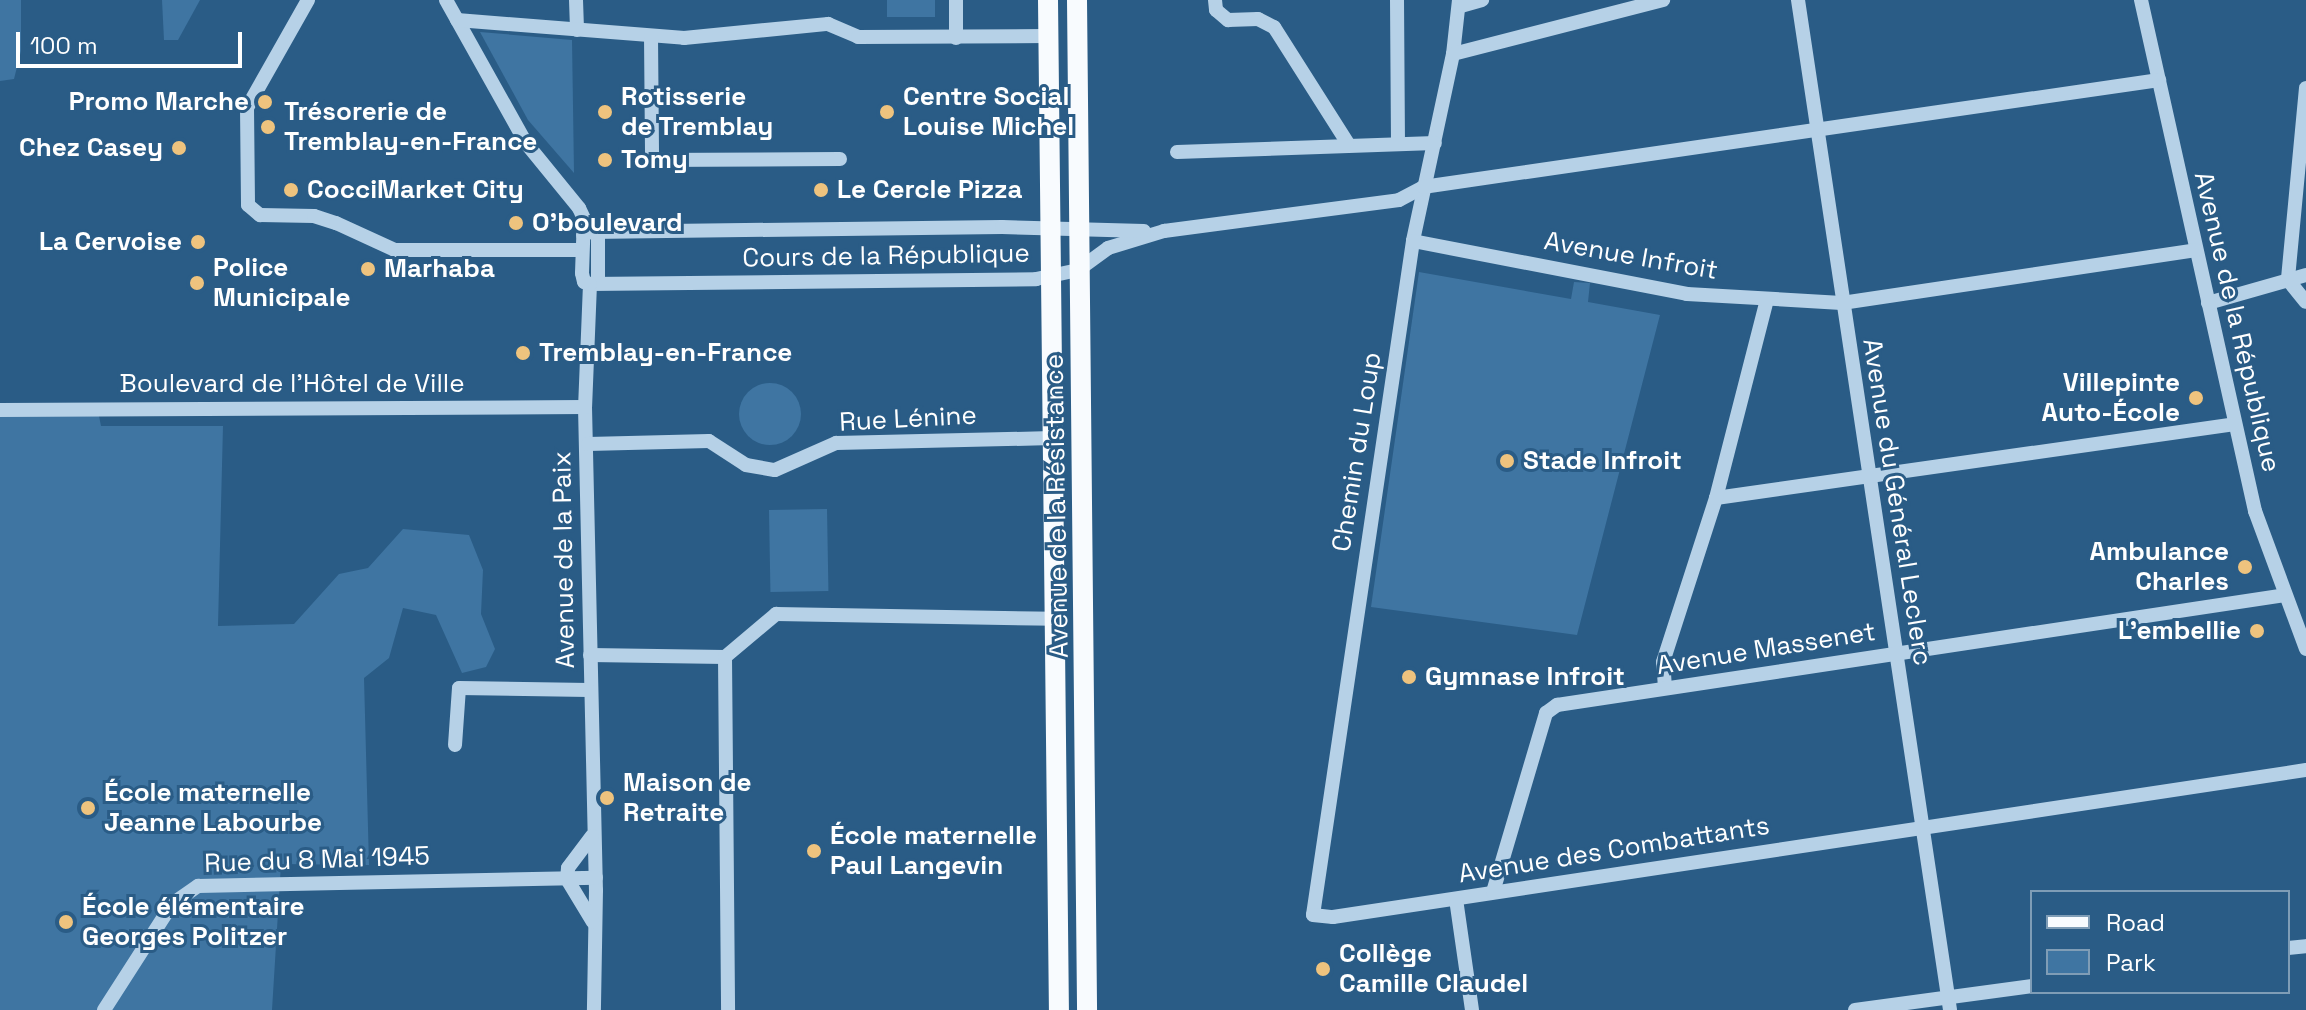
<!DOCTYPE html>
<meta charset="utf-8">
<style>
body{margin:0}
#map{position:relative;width:2306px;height:1010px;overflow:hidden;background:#2a5c86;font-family:"Space Grotesk",sans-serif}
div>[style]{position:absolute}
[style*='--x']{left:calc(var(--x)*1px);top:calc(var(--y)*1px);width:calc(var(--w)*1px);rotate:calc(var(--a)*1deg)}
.green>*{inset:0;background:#3f75a2;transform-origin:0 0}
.round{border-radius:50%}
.minor>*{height:14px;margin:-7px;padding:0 7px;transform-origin:7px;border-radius:7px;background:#b6d1e7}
.major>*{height:20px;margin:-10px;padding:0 10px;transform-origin:10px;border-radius:10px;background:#f8fbfe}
.dots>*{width:22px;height:22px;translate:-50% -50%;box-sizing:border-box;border:4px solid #2a5c86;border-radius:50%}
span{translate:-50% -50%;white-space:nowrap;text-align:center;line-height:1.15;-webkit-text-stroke:6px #2a5c86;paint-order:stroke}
.poi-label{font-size:26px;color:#fff;font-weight:700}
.left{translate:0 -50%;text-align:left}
.right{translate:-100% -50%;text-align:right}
.street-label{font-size:26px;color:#fff}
.legend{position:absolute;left:2030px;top:890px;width:260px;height:104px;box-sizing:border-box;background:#2a5c86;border:2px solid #7f9db6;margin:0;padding:10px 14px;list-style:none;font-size:24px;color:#fff}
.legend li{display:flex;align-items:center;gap:16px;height:40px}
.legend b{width:40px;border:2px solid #7f9db6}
.scale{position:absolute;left:16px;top:32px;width:226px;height:36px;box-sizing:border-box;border:4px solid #fff;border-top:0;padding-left:10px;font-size:24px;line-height:28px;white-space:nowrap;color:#fff;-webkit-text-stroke:6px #2a5c86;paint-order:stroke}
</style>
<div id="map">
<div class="green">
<i style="clip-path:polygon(0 0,21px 0,21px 51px,14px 79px,0 81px)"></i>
<i style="clip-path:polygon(162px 0,200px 0,178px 40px,164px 40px)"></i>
<i style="left:887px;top:0;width:48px;height:17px"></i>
<i style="clip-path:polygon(480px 32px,572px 40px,574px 173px,528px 120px)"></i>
<i style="clip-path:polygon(1419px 272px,1571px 299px,1574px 282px,1590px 283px,1588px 302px,1660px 315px,1577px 635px,1371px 607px)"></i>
<i class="round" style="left:739px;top:383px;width:62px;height:62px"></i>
<i style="clip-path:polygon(0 416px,99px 416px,101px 426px,223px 426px,218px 626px,294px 624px,339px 574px,368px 568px,403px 529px,469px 535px,483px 570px,481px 614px,495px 649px,486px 667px,462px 673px,436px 615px,403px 608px,389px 658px,364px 678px,369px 865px,281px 864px,272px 1010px,0 1010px)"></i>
<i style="left:827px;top:509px;width:82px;height:58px;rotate:89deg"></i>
</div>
<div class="minor">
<i style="--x:308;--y:0;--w:124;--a:119.5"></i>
<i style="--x:247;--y:108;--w:97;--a:89.4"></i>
<i style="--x:248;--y:205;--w:16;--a:40"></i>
<i style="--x:260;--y:215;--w:54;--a:1.1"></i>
<i style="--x:314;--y:216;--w:23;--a:18"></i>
<i style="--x:336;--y:223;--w:65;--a:24.6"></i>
<i style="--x:395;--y:250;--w:187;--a:0"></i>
<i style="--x:446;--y:0;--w:164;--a:60.8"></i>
<i style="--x:526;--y:143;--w:84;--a:50.8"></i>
<i style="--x:579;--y:208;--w:26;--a:65"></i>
<i style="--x:576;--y:0;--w:30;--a:88"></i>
<i style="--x:1215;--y:0;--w:10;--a:84"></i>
<i style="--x:1216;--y:10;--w:16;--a:40"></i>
<i style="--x:1228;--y:20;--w:30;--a:-2"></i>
<i style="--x:1258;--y:19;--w:18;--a:27"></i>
<i style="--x:1274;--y:27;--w:140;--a:57.6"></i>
<i style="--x:1397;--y:0;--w:141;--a:89.6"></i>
<i style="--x:1459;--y:0;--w:54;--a:96.3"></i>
<i style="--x:1453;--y:54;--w:191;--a:102.1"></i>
<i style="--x:1413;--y:241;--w:681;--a:98.44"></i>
<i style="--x:1313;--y:915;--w:20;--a:6"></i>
<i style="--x:1333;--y:917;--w:984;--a:-8.59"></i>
<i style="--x:1798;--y:0;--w:1021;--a:81.44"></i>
<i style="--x:2141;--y:0;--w:524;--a:77.42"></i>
<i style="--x:2255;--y:511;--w:147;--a:69.7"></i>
<i style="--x:1461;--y:6;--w:22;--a:-16"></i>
<i style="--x:457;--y:20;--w:228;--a:4.5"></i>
<i style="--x:684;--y:38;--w:145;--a:-5.6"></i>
<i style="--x:828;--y:24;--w:33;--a:23"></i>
<i style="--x:858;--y:37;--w:190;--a:-0.3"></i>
<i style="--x:651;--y:36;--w:124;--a:89.5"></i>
<i style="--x:652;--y:160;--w:188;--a:-0.3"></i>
<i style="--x:956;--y:38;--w:38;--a:-90"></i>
<i style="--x:1453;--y:54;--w:217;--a:-14.4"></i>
<i style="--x:2306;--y:88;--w:193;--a:95.4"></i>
<i style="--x:2288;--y:280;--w:28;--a:51"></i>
<i style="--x:1177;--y:152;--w:258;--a:-2"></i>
<i style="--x:598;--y:233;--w:50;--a:90"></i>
<i style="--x:1413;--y:241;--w:279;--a:10.9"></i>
<i style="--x:1687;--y:294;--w:155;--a:3.3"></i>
<i style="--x:1842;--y:303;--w:358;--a:-8.5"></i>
<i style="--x:590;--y:284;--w:446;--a:-0.6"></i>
<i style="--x:1036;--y:279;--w:43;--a:-12.1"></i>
<i style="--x:1078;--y:270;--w:37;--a:-36"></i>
<i style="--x:1108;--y:248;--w:59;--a:-16.9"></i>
<i style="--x:1164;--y:231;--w:237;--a:-7.5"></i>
<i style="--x:1399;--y:200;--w:27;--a:-28"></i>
<i style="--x:1423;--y:187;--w:744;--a:-8.27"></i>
<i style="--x:590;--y:284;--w:123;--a:92.3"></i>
<i style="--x:585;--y:407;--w:483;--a:88.7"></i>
<i style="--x:596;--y:890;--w:120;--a:91"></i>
<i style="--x:590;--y:284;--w:6;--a:-162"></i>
<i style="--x:584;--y:282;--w:9;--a:-103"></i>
<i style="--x:582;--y:273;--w:38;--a:-88"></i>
<i style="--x:583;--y:235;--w:8;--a:-23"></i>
<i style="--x:590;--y:232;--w:412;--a:-0.7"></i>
<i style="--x:1002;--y:227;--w:142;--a:1.6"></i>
<i style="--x:2208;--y:303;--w:102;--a:-15.9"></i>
<i style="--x:0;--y:410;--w:585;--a:-0.29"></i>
<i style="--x:588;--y:444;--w:121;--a:-1.4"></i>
<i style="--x:709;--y:441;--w:44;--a:33"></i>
<i style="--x:746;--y:465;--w:29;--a:10"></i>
<i style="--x:775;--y:470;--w:67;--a:-23.9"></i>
<i style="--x:836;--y:443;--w:216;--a:-1.3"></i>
<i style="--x:1716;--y:498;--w:524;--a:-8.11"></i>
<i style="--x:590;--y:655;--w:135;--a:0.8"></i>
<i style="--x:725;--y:657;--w:67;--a:-40.1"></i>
<i style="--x:776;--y:614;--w:278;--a:1"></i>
<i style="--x:725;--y:657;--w:353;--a:89.5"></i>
<i style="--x:1665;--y:688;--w:26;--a:-94"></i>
<i style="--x:1663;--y:662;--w:172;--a:-72.1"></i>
<i style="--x:1716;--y:498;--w:205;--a:-75.6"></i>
<i style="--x:455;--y:745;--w:57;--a:-86"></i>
<i style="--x:459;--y:688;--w:130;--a:0.9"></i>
<i style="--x:592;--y:836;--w:40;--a:127"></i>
<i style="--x:568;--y:868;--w:11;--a:95"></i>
<i style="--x:567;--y:879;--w:50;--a:58.8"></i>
<i style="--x:1493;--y:892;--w:187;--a:-73.5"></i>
<i style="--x:1546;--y:713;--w:14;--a:-36"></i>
<i style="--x:1557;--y:705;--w:736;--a:-8.59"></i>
<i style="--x:1456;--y:899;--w:112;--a:81.8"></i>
<i style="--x:2288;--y:948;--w:18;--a:-6"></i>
<i style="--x:104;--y:1010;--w:126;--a:-57.3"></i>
<i style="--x:172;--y:904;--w:32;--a:-35"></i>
<i style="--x:198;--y:886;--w:398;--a:-1.2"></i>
<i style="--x:1855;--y:1010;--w:179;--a:-7.7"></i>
</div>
<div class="major">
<i style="--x:1048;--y:0;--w:1010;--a:89.38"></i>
<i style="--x:1077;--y:0;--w:1010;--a:89.43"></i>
</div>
<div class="dots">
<i style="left:265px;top:102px;background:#eec37e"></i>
<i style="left:605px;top:112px;background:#eec37e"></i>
<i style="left:887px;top:112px;background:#eec37e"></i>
<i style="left:268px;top:127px;background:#eec37e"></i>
<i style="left:179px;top:148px;background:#eec37e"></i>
<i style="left:605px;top:160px;background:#eec37e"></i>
<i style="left:291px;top:190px;background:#eec37e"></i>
<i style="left:821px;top:190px;background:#eec37e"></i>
<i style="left:516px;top:223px;background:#eec37e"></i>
<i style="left:198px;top:242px;background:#eec37e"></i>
<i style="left:368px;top:269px;background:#eec37e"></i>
<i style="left:197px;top:283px;background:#eec37e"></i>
<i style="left:523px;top:353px;background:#eec37e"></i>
<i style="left:2196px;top:398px;background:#eec37e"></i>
<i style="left:1507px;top:461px;background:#eec37e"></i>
<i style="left:2245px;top:567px;background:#eec37e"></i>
<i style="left:2257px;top:631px;background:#eec37e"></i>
<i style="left:1409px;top:677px;background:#eec37e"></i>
<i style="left:607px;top:798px;background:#eec37e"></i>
<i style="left:88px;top:808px;background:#eec37e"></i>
<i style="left:814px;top:851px;background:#eec37e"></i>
<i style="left:66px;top:922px;background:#eec37e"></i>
<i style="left:1323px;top:969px;background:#eec37e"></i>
</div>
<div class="poi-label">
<span class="left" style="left:621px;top:112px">Rotisserie<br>de Tremblay</span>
<span class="left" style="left:903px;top:112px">Centre Social<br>Louise Michel</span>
<span class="right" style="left:249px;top:102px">Promo Marche</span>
<span class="left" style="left:284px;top:127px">Trésorerie de<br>Tremblay-en-France</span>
<span class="right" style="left:163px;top:148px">Chez Casey</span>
<span class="left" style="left:621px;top:160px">Tomy</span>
<span class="left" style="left:307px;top:190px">CocciMarket City</span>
<span class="left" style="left:837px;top:190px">Le Cercle Pizza</span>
<span class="left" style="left:532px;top:223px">O'boulevard</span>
<span class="right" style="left:182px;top:242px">La Cervoise</span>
<span class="left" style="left:213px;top:283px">Police<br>Municipale</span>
<span class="left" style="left:384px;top:269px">Marhaba</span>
<span class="left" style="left:539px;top:353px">Tremblay-en-France</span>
<span class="right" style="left:2180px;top:398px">Villepinte<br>Auto-École</span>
<span class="left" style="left:1523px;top:461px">Stade Infroit</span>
<span class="right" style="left:2229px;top:567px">Ambulance<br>Charles</span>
<span class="right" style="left:2241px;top:631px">L'embellie</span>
<span class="left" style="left:1425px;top:677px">Gymnase Infroit</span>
<span class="left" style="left:623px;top:798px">Maison de<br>Retraite</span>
<span class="left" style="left:104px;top:808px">École maternelle<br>Jeanne Labourbe</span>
<span class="left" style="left:830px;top:851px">École maternelle<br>Paul Langevin</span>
<span class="left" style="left:82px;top:922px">École élémentaire<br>Georges Politzer</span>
<span class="left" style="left:1339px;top:969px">Collège<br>Camille Claudel</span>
</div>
<div class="street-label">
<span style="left:886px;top:256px;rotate:-1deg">Cours de la République</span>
<span style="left:1631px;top:256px;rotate:10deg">Avenue Infroit</span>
<span style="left:2237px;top:322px;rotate:77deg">Avenue de la République</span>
<span style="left:292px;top:384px">Boulevard de l'Hôtel de Ville</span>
<span style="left:908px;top:419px;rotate:-3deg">Rue Lénine</span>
<span style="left:1357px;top:452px;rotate:-81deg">Chemin du Loup</span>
<span style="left:1897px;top:502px;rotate:81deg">Avenue du Général Leclerc</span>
<span style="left:1057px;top:506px;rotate:-91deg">Avenue de la Résistance</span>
<span style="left:564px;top:560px;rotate:-91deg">Avenue de la Paix</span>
<span style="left:1766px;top:649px;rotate:-9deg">Avenue Massenet</span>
<span style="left:1614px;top:850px;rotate:-9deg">Avenue des Combattants</span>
<span style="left:317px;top:860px;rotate:-2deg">Rue du 8 Mai 1945</span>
</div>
<ul class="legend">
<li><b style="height:10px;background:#f8fbfe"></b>Road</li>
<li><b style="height:22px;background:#3f75a2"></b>Park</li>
</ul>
<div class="scale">100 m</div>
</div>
